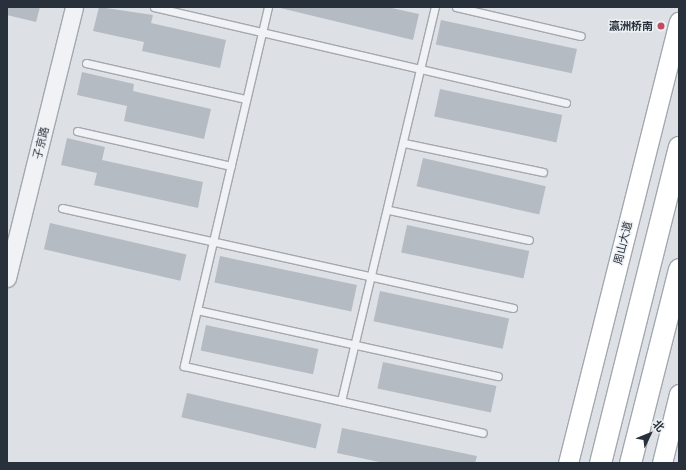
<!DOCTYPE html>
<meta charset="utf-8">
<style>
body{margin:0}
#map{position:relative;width:686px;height:470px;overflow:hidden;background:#dde1e6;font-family:"PT Sans Narrow","Noto Sans SC",sans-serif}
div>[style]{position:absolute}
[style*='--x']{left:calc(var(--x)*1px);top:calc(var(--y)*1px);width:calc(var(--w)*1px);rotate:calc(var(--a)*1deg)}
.building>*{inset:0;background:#b5bbc2;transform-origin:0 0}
.roads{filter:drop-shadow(1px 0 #a3a8af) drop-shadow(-1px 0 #a3a8af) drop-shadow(0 1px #a3a8af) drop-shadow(0 -1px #a3a8af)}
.service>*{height:7px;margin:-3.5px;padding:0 3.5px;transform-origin:3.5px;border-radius:3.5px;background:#f0f2f5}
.tertiary>*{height:17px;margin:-8.5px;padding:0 8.5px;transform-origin:8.5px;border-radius:8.5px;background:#f0f2f5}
.secondary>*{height:19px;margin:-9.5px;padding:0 9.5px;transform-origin:9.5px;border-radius:9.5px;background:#fff}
.primary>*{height:21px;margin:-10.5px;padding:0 10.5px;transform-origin:10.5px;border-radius:10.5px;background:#fff}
.dots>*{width:11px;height:11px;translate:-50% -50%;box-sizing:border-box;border:2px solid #edf0f4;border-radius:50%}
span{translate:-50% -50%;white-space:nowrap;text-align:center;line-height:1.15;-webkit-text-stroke:3px #edf0f4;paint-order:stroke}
.poi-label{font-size:11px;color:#28303b;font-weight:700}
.right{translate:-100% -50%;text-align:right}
.street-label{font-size:11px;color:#28303b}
.frame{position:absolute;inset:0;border:8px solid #28303b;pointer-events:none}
.north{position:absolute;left:630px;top:414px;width:40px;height:40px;-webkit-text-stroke:3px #edf0f4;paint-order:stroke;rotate:47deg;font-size:11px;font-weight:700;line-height:16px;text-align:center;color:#28303b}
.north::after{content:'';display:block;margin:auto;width:14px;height:18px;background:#28303b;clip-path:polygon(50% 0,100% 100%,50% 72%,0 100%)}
</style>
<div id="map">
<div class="building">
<i style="clip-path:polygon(7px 7px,40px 7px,36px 22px,7px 15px)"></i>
<i style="clip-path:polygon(99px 7px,153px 15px,151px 23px,226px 40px,220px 68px,142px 51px,144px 42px,93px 31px)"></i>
<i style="clip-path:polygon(276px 7px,387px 7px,419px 14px,413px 40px)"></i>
<i style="left:441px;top:20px;width:139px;height:25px;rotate:12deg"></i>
<i style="clip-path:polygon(82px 72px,134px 84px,133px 91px,211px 109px,204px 139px,124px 121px,127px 106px,77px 95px)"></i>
<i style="left:440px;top:89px;width:125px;height:28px;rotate:12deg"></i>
<i style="clip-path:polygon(67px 138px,105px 147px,102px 160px,203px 182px,198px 208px,94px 185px,97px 173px,61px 165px)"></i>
<i style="left:423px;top:158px;width:126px;height:29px;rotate:13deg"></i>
<i style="left:50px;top:223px;width:140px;height:27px;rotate:13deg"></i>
<i style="left:407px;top:225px;width:125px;height:28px;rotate:12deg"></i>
<i style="left:220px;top:256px;width:140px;height:27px;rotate:12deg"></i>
<i style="left:380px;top:291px;width:132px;height:31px;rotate:12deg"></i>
<i style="left:206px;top:325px;width:115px;height:26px;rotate:12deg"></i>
<i style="left:383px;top:362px;width:116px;height:27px;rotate:12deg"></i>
<i style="left:187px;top:393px;width:138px;height:25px;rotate:13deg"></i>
<i style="clip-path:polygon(342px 428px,477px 456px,475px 463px,384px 463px,337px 453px)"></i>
</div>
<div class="roads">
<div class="service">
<i style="--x:154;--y:7;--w:423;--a:13.1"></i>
<i style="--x:268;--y:7;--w:369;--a:103.2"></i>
<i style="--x:184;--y:366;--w:306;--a:12.6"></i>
<i style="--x:456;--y:7;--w:128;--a:13.1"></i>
<i style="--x:86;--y:63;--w:164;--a:12.7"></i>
<i style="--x:77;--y:131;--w:158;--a:12.8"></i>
<i style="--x:404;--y:143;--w:142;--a:11.8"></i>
<i style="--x:62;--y:208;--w:462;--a:12.5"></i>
<i style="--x:389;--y:210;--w:143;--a:12.1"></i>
<i style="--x:197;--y:310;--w:308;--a:12.4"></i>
<i style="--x:341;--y:401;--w:405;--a:-76.6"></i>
</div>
<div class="tertiary">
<i style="--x:7;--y:278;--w:279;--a:-76.1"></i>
</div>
<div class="secondary">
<i style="--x:568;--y:463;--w:455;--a:-75.9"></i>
<i style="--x:662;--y:463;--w:71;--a:-76.2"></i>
</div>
<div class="primary">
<i style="--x:600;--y:463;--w:326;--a:-76"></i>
<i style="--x:630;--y:463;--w:200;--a:-75.8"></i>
</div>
</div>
<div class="dots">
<i style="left:661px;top:26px;background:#c14d63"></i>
</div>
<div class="poi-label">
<span class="right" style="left:653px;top:26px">瀛洲桥南</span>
</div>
<div class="street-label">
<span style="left:41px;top:143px;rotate:-76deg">子京路</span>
<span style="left:623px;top:243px;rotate:-76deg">周山大道</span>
</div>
<div class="frame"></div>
<div class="north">北</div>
</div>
